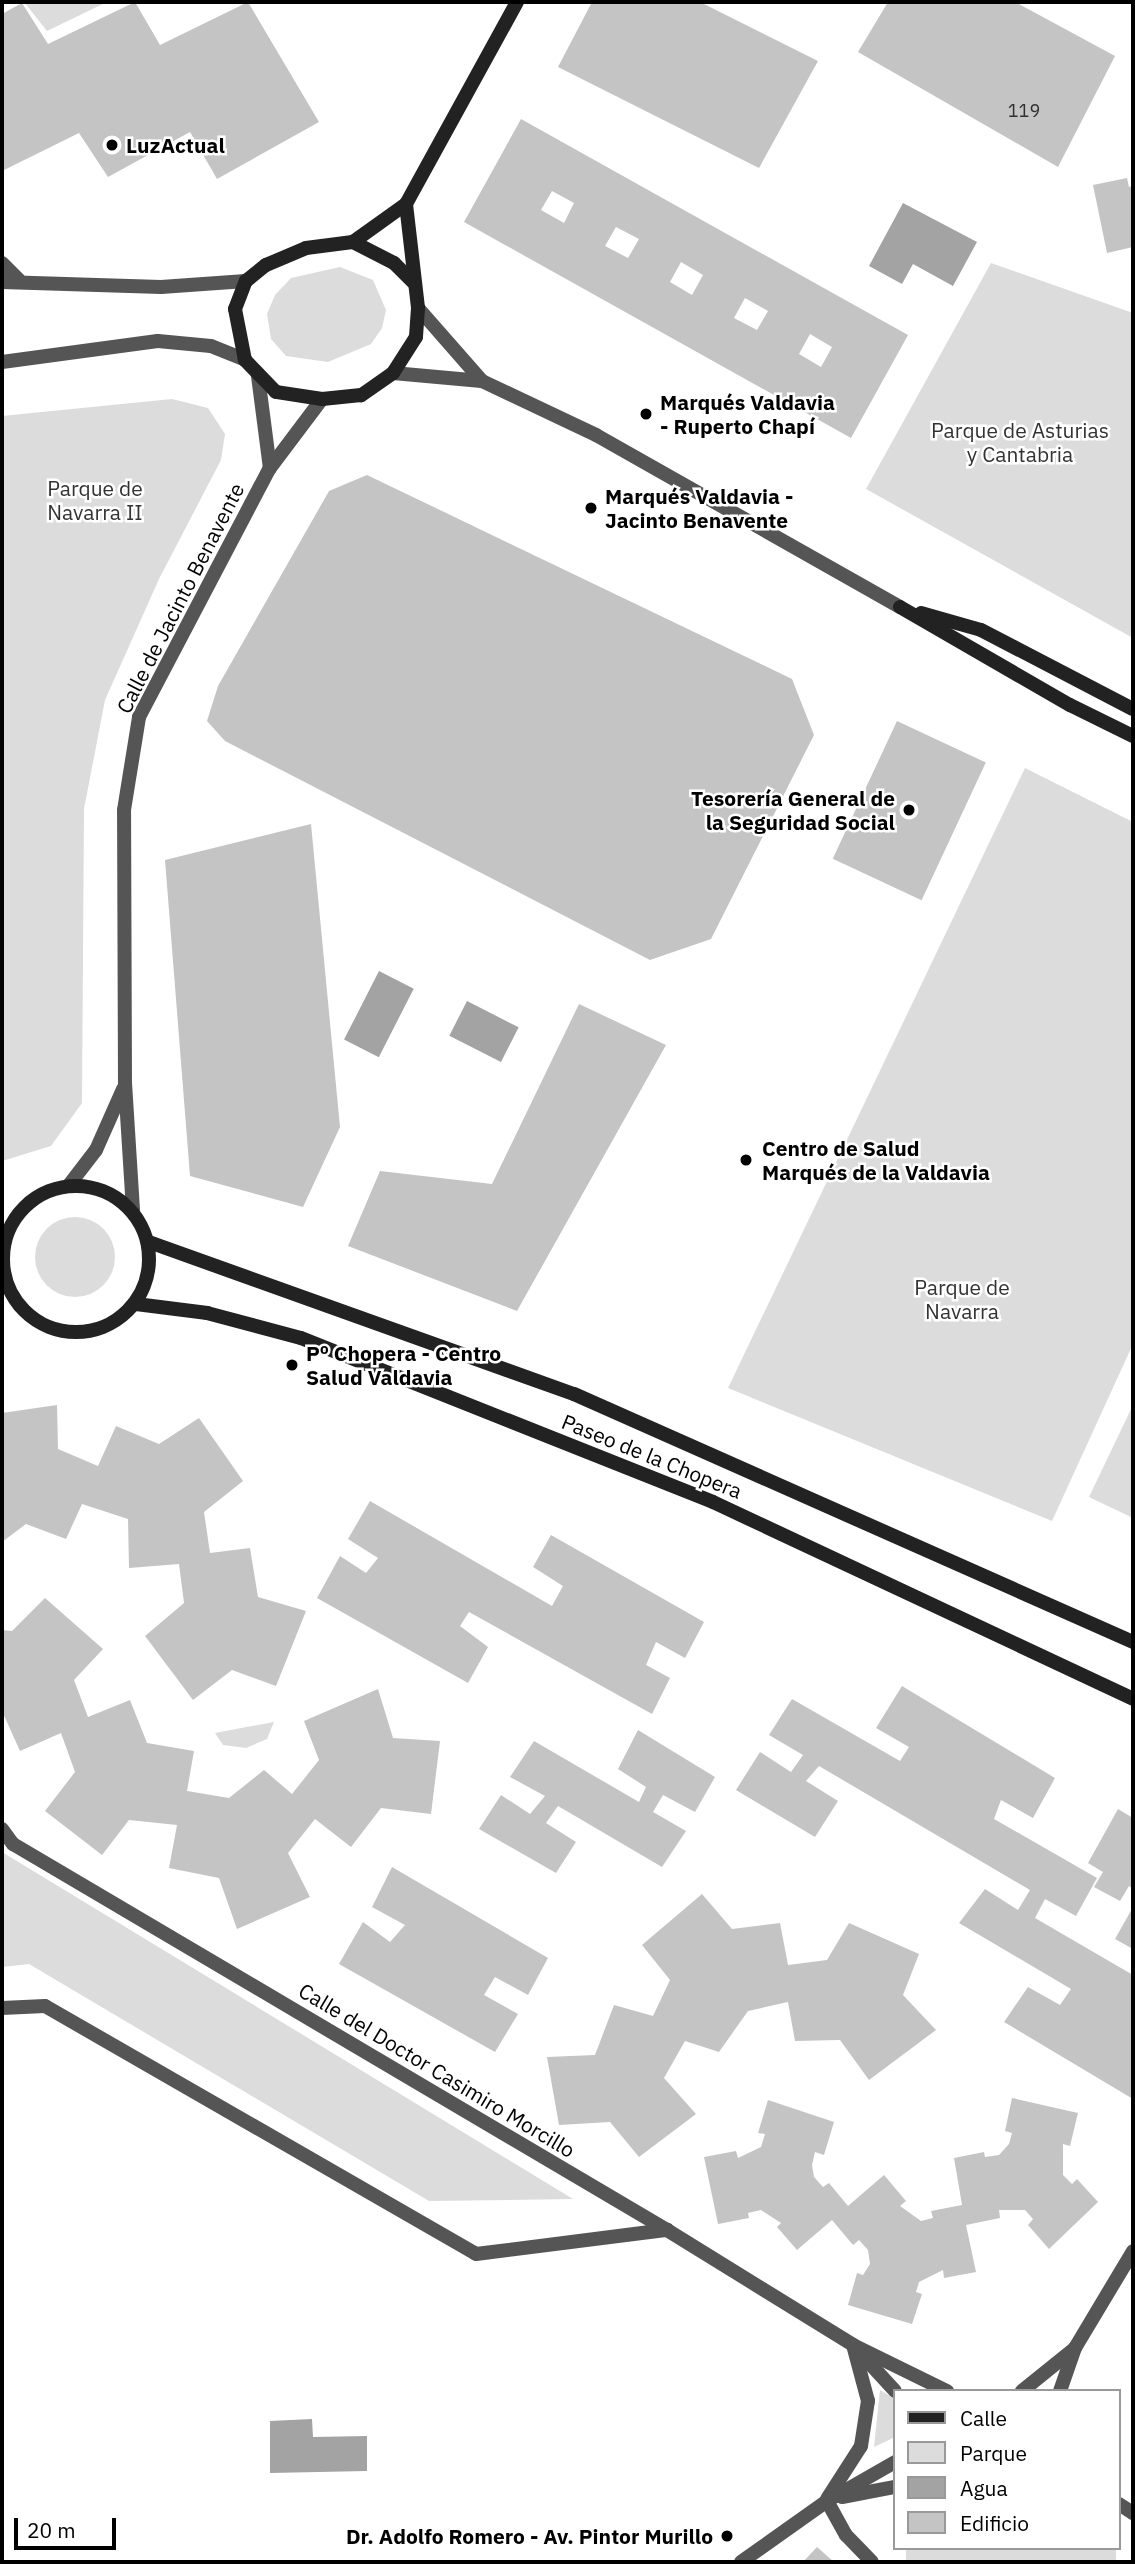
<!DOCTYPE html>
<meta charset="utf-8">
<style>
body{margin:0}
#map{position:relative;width:1135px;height:2564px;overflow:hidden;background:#fff;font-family:"IBM Plex Sans",sans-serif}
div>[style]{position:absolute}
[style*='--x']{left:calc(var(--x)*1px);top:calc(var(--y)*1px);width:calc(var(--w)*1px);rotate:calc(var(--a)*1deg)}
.green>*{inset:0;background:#dcdcdc;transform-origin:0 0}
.round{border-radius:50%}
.water>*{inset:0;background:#a3a3a3;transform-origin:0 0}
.building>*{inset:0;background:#c4c4c4;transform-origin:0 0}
.lane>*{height:14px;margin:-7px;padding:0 7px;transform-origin:7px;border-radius:7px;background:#555}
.street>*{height:14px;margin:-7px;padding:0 7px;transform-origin:7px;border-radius:7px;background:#555}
.secondary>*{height:14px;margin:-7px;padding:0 7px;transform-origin:7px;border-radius:7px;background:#222}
.secondary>.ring{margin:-7px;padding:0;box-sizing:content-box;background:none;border:14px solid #222;border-radius:50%}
.dots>*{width:19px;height:19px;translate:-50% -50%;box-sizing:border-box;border:4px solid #fff;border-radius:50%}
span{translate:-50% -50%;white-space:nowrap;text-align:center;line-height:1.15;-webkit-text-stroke:5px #fff;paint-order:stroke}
.number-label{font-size:18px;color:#313131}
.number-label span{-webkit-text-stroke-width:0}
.poi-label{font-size:21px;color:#000;font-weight:700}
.left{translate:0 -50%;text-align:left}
.right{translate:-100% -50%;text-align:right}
.park-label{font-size:21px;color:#333}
.street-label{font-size:21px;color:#000}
.frame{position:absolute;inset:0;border:4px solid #000;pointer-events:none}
.legend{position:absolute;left:893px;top:2389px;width:228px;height:161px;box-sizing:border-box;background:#fff;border:2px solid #999;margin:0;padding:9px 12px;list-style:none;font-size:21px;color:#000}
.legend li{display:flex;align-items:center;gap:14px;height:35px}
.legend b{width:35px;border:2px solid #999}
.scale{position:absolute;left:14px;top:2518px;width:102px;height:32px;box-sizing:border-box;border:4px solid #000;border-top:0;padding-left:9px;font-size:21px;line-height:24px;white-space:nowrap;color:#000;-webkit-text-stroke:5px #fff;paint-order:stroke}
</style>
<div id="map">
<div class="green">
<i style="clip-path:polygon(24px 2px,107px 2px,47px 31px)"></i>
<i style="clip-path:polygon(991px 263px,1133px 313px,1133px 638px,866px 489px)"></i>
<i style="clip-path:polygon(340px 267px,373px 280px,386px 310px,382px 328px,371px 344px,328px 362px,286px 356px,271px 339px,267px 314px,275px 295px,291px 278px)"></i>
<i style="clip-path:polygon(172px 399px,208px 408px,225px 434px,221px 460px,159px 579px,105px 700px,84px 809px,82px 1103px,51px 1146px,2px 1161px,2px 416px)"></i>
<i style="clip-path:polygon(1025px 768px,1133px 822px,1133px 1344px,1052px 1521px,728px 1388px)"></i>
<i class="round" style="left:35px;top:1217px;width:80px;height:80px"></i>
<i style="clip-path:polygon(1133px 1405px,1133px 1518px,1089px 1497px)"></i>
<i style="clip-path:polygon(274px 1722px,267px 1739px,246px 1748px,223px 1745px,215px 1733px)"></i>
<i style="clip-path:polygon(2px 1852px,573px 2199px,429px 2201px,29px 1964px,2px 1967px)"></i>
<i style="clip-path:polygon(880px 2390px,895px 2399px,895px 2437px,874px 2447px)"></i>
<i style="left:906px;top:2548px;width:210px;height:19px"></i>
</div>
<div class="water">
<i style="clip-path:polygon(903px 203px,977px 242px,953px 286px,913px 264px,902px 284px,869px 266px)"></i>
<i style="left:379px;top:971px;width:39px;height:77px;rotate:27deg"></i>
<i style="left:467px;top:1001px;width:58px;height:39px;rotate:27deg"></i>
<i style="clip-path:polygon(312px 2419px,313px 2437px,367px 2436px,367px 2471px,270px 2473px,270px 2421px)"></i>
</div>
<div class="building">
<i style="clip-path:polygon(135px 2px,160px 45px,248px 2px,319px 122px,217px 179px,190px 132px,108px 177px,79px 133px,2px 171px,2px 14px,22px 3px,48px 44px)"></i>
<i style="clip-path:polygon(592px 2px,700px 2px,818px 61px,759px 168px,558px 67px)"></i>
<i style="clip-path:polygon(888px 2px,1015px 2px,1115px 56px,1058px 167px,858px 52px)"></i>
<i style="clip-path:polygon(evenodd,521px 119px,908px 335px,851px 438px,464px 222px,521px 119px,552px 191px,574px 203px,564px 223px,541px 210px,552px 191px,521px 119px,616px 227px,639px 239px,628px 258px,605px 246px,616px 227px,521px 119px,681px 262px,703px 275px,692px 295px,670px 282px,681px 262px,521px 119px,745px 298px,768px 311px,757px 330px,734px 318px,745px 298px,521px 119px,810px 334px,832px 347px,821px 367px,799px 354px,810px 334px)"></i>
<i style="clip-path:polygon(1127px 178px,1129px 187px,1133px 186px,1133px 247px,1107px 253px,1093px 185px)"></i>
<i style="clip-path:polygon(367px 475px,792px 679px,814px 735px,711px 939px,650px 960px,225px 741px,207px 721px,218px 686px,329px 491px)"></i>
<i style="left:897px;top:721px;width:98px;height:152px;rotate:25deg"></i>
<i style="clip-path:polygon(311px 824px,340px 1127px,303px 1207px,190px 1176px,165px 860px)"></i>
<i style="clip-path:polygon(579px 1004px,666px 1045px,517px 1311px,348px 1246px,380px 1171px,492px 1184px)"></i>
<i style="clip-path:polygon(57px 1405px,58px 1449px,98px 1466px,116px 1426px,159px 1444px,199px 1418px,243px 1481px,204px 1512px,210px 1553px,250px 1548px,258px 1597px,306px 1611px,276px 1686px,232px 1670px,193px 1700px,145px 1636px,184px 1603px,179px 1564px,129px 1568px,128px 1519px,82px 1504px,66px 1539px,26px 1524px,2px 1542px,2px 1413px)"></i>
<i style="clip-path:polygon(370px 1501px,552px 1606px,563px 1586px,533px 1567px,551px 1535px,704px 1622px,685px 1658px,656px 1642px,646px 1665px,670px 1678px,652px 1714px,469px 1612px,460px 1626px,488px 1647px,468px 1683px,317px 1598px,340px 1556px,366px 1573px,378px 1558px,348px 1539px)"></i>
<i style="clip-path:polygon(45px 1598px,103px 1649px,74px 1680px,88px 1717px,130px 1700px,147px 1743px,194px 1751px,187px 1791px,229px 1798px,264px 1770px,292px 1794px,319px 1760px,304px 1721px,378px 1689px,393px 1738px,440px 1741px,431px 1814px,381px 1808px,351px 1847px,315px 1819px,288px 1853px,310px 1897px,237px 1929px,219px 1878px,169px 1868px,177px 1825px,129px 1820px,102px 1855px,45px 1811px,75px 1772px,61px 1733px,20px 1751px,2px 1711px,2px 1630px,12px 1631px)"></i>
<i style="clip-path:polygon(902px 1686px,1055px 1778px,1033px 1818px,1001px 1800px,994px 1819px,1097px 1878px,1076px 1916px,1045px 1899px,1035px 1918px,1133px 1975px,1133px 2099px,1004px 2022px,1028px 1987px,1060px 2005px,1071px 1989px,959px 1923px,985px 1889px,1018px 1910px,1030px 1890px,819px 1766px,806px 1781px,838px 1801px,815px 1837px,736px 1790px,760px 1752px,791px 1772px,803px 1755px,769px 1735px,792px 1699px,900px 1761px,909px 1747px,876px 1728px)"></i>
<i style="clip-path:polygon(638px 1730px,715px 1777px,695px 1812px,663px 1795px,653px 1812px,686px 1831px,662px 1867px,558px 1806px,546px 1823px,576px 1842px,556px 1873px,479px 1829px,501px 1795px,530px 1814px,545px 1796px,510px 1777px,534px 1741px,639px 1802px,646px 1787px,618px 1769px)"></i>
<i style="clip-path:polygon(1118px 1809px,1133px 1818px,1133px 1889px,1129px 1886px,1120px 1901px,1094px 1887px,1103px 1872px,1088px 1863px)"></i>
<i style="clip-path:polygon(392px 1867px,548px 1958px,528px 1995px,495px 1977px,484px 1995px,518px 2014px,495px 2052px,339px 1964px,363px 1922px,390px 1942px,405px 1925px,372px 1907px)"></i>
<i style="clip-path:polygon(702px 1894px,732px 1929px,780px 1923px,788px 1965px,827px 1960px,849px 1923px,919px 1954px,903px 1995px,936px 2030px,869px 2080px,840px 2040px,795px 2041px,788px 2002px,748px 2011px,719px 2052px,685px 2041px,664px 2078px,696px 2114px,639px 2157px,610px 2122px,559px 2125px,547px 2057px,595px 2055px,614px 2005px,653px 2016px,670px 1980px,642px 1945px)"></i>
<i style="clip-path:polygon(1133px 1907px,1133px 1949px,1115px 1939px)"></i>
<i style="clip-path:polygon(1012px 2098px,1078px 2113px,1070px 2146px,1063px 2144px,1063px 2175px,1072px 2184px,1077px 2179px,1098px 2202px,1049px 2249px,1028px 2225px,1033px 2219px,1025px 2210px,999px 2210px,1000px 2218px,966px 2225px,976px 2272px,944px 2278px,943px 2270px,919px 2282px,916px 2292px,922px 2294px,912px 2324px,848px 2305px,857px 2273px,863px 2275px,870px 2264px,868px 2250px,859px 2240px,853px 2245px,832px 2220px,797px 2250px,777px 2227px,781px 2223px,761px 2210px,748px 2213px,749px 2218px,718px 2224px,704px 2157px,736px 2151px,738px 2158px,761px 2147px,765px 2134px,758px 2133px,768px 2100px,834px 2122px,824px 2155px,815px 2152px,812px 2165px,814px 2177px,823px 2187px,829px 2183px,848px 2206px,884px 2175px,906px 2201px,900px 2206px,921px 2221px,933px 2218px,931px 2211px,962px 2205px,954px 2158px,984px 2152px,985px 2157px,999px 2155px,1009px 2144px,1012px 2133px,1005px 2131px)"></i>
<i style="clip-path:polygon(817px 2547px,834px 2562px,803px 2562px)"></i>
</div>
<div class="lane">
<i style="--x:2;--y:2008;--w:43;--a:-2.7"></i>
<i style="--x:45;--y:2006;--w:497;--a:29.9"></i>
<i style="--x:476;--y:2254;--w:193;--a:-7.2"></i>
</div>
<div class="street">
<i style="--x:2;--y:263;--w:24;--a:45"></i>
<i style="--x:2;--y:282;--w:159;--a:1.8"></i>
<i style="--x:161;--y:287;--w:85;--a:-4"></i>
<i style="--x:418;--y:308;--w:97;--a:48.8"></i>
<i style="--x:2;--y:362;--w:157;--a:-7.7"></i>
<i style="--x:158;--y:341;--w:53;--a:5.4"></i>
<i style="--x:211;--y:346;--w:37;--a:22"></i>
<i style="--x:393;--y:373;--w:89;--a:5.1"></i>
<i style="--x:482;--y:381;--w:126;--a:25.3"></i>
<i style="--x:596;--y:435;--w:349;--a:29.5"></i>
<i style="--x:258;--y:376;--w:93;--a:82.6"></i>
<i style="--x:69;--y:1185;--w:44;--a:-52.4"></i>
<i style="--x:96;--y:1150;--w:67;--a:-66.1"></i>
<i style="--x:133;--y:1210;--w:126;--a:-93.6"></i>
<i style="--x:125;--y:1084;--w:274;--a:-90.2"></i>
<i style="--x:124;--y:810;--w:94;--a:-80.8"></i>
<i style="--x:139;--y:717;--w:281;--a:-62.3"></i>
<i style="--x:270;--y:468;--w:86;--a:-53"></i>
<i style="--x:2;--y:1829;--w:19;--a:54"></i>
<i style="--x:13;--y:1844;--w:759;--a:30.55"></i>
<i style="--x:667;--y:2230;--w:219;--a:31.7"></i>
<i style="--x:853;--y:2345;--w:105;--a:26.1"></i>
<i style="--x:861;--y:2354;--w:50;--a:47.4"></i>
<i style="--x:1022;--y:2391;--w:67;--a:-38.9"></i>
<i style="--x:1060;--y:2391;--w:46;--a:-70.8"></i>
<i style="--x:1075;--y:2348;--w:113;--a:-59.1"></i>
<i style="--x:842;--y:2497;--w:54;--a:-10.7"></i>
<i style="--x:827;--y:2499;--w:63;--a:-57.3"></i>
<i style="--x:861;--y:2446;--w:46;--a:-81.2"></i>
<i style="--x:868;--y:2401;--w:58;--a:-105"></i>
<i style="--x:827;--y:2501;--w:39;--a:61"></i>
<i style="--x:846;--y:2535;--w:37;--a:46"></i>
<i style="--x:1119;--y:2504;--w:17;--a:33"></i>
<i style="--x:741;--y:2562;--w:105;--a:-35.3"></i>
<i style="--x:827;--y:2501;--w:78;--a:-29.8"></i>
</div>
<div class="secondary">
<i style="--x:406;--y:204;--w:105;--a:83.4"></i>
<i style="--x:418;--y:308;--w:29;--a:94"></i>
<i style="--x:416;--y:337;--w:43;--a:122.6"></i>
<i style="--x:393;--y:373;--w:39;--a:145"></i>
<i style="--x:361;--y:395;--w:39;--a:174"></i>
<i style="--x:322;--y:399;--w:47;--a:-171.3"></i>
<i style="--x:276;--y:392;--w:45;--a:-134.1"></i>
<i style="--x:245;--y:360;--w:52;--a:-101.1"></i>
<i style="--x:235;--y:309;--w:30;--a:-69"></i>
<i style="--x:246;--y:281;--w:26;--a:-39"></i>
<i style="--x:266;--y:265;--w:43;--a:-23"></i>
<i style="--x:306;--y:248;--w:47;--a:-7.3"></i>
<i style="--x:353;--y:242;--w:46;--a:27.1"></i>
<i style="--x:394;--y:263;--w:27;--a:45"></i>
<i style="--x:353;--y:242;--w:65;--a:-35.6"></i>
<i style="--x:406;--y:204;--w:230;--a:-61.2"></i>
<i style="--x:900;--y:607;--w:196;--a:30"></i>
<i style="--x:1070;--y:705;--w:70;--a:26.2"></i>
<i style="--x:921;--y:613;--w:62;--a:15.8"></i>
<i style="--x:981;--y:630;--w:171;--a:27.5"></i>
<i class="ring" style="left:3px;top:1186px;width:132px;height:132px"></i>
<i style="--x:149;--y:1242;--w:451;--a:19.7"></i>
<i style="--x:574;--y:1394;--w:612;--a:23.92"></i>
<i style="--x:136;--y:1304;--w:72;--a:7.2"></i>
<i style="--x:207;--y:1313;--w:97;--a:14.9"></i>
<i style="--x:301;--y:1338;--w:443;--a:21.7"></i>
<i style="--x:713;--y:1502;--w:464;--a:25.1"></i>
</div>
<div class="dots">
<i style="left:112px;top:145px;background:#000"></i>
<i style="left:646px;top:414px;background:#000"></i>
<i style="left:591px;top:508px;background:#000"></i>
<i style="left:909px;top:810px;background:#000"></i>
<i style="left:746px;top:1160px;background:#000"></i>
<i style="left:292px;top:1365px;background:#000"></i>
<i style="left:727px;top:2536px;background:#000"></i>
</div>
<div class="number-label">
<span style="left:1024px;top:111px">119</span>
</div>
<div class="poi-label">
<span class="left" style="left:126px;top:145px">LuzActual</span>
<span class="left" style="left:660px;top:414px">Marqués Valdavia<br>- Ruperto Chapí</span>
<span class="left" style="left:605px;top:508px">Marqués Valdavia -<br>Jacinto Benavente</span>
<span class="right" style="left:895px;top:810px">Tesorería General de<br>la Seguridad Social</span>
<span class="left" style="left:762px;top:1160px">Centro de Salud<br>Marqués de la Valdavia</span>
<span class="left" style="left:306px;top:1365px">Pº Chopera - Centro<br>Salud Valdavia</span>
<span class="right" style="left:713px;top:2536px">Dr. Adolfo Romero - Av. Pintor Murillo</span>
</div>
<div class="park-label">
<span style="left:1020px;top:442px">Parque de Asturias<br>y Cantabria</span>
<span style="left:95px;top:500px">Parque de<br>Navarra II</span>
<span style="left:962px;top:1299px">Parque de<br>Navarra</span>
</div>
<div class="street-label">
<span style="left:180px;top:598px;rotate:-63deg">Calle de Jacinto Benavente</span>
<span style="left:652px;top:1456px;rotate:22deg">Paseo de la Chopera</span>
<span style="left:437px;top:2070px;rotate:31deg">Calle del Doctor Casimiro Morcillo</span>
</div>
<div class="frame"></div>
<ul class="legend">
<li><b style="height:9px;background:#222"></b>Calle</li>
<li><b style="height:19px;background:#dcdcdc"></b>Parque</li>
<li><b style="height:19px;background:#a3a3a3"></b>Agua</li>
<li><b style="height:19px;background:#c4c4c4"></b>Edificio</li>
</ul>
<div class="scale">20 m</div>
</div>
